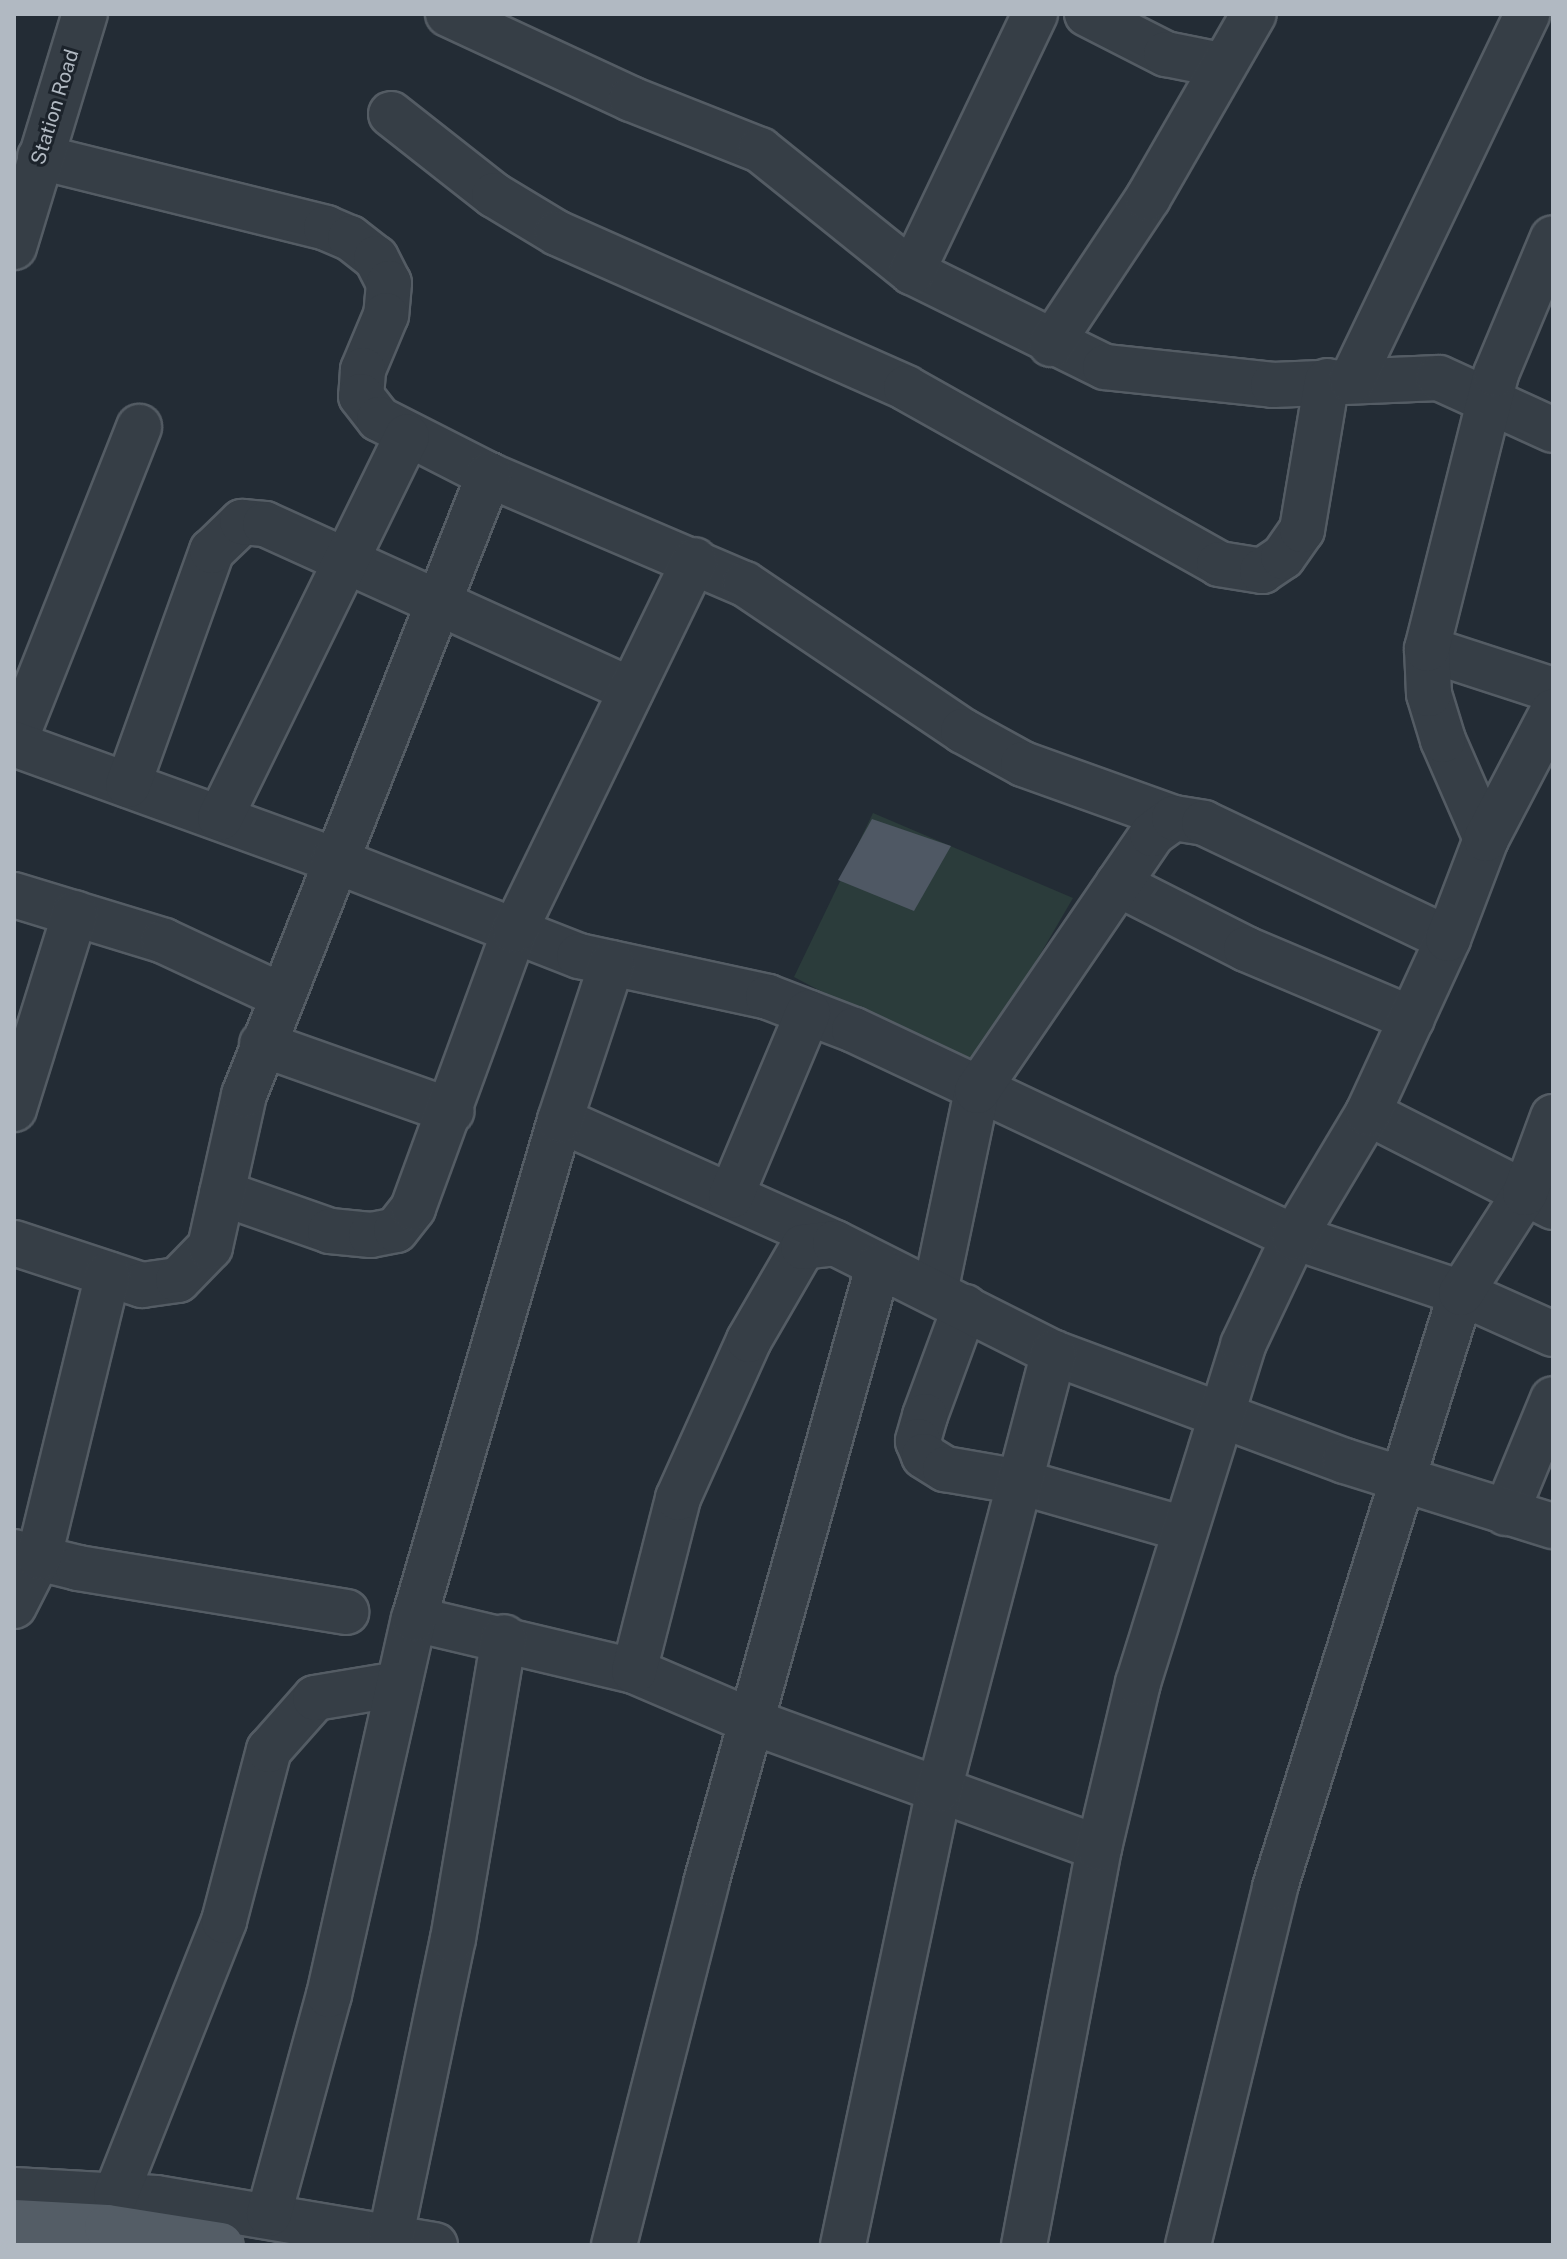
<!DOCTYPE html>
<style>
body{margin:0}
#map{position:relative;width:1567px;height:2259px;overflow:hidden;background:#232c35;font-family:"Public Sans",sans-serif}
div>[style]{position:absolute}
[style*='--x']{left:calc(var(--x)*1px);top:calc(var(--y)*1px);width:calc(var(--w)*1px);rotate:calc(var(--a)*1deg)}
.green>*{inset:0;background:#2b3c3b}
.building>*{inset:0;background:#4f5864}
.roads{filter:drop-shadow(2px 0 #545c64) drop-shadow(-2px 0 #545c64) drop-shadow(0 2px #545c64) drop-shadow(0 -2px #545c64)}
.minor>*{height:44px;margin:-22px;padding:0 22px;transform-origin:22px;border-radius:22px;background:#363e46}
.major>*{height:44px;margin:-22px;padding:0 22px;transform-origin:22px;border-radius:22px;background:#545d66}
span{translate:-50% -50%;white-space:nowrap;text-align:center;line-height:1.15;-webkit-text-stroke:6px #1c232b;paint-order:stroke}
.street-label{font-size:20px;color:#b1b9c2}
.frame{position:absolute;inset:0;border:16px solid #b1b9c2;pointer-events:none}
</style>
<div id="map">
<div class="green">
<i style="clip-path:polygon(873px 813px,1073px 898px,972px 1071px,794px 977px)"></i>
</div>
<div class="building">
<i style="clip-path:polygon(872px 819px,951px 846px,914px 911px,838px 880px)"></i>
</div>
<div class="roads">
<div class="minor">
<i style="--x:448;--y:14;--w:202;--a:24.9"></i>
<i style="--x:631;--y:99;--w:139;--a:21.6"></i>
<i style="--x:760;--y:150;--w:195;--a:38.8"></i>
<i style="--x:912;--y:272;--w:215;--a:26.2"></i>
<i style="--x:1105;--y:367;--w:169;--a:6.1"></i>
<i style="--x:1273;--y:385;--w:166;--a:-2.4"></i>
<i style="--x:1439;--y:378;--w:125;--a:24.5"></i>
<i style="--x:1087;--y:14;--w:89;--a:26.9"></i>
<i style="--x:1166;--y:54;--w:56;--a:11.3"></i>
<i style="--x:391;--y:114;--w:131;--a:38.2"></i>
<i style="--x:494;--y:195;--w:74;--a:31.1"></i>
<i style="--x:557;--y:233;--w:382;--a:23.9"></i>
<i style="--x:906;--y:388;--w:359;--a:29.3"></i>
<i style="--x:1219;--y:564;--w:44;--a:9.2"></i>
<i style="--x:1262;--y:571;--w:25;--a:-34"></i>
<i style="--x:1283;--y:557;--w:33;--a:-55"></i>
<i style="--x:1302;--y:530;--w:151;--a:-80.5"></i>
<i style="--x:40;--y:157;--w:295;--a:13.9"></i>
<i style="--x:326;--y:228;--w:26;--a:23"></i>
<i style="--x:350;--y:238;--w:33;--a:38"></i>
<i style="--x:376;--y:258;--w:28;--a:63"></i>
<i style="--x:389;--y:283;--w:32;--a:95"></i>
<i style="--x:386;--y:315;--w:60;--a:112.7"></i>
<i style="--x:363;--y:370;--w:26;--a:94"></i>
<i style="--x:361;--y:396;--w:29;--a:52"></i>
<i style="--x:379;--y:419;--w:123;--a:27"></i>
<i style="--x:489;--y:475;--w:278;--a:23.1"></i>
<i style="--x:745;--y:584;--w:263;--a:34"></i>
<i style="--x:963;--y:731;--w:68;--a:28.8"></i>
<i style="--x:1023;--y:764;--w:160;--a:19.7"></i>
<i style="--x:14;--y:247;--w:244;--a:-73.1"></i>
<i style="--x:912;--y:272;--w:286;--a:-64.5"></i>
<i style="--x:1051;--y:344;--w:175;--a:-56.4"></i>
<i style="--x:1148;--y:198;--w:212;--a:-60.1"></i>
<i style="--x:1352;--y:380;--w:406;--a:-64.4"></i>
<i style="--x:1427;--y:649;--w:133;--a:18"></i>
<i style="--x:14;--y:743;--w:340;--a:-68.4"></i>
<i style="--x:14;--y:744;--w:340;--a:19.9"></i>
<i style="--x:334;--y:860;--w:263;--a:21.4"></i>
<i style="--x:579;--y:956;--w:193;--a:12.2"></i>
<i style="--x:768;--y:997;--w:92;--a:21"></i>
<i style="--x:854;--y:1030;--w:486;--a:25.2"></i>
<i style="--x:1294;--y:1237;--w:176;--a:18.5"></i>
<i style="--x:1461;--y:1293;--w:101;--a:24"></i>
<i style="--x:128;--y:785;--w:249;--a:-70.3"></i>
<i style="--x:212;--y:551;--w:42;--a:-44"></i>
<i style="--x:242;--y:522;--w:23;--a:5"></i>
<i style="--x:265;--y:524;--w:402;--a:24.4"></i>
<i style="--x:220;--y:818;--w:425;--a:-63.9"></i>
<i style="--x:1486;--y:839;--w:108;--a:-113.5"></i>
<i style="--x:1443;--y:740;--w:48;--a:-106.9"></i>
<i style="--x:1429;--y:694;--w:45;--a:-92.5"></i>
<i style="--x:1427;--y:649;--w:284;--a:-75.9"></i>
<i style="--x:1496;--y:374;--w:147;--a:-67.3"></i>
<i style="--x:1118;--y:884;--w:144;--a:26.9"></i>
<i style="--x:1246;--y:949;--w:180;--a:22.9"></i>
<i style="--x:14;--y:895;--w:157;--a:17"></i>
<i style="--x:164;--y:941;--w:130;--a:25"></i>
<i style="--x:262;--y:1044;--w:201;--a:19.5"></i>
<i style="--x:14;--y:1109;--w:205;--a:-72.7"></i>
<i style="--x:1368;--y:1113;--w:208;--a:26.9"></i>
<i style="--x:560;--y:1120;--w:301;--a:24.1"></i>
<i style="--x:222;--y:1193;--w:114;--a:19.4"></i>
<i style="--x:330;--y:1231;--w:41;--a:5.6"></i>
<i style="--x:371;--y:1235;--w:25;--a:-11"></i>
<i style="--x:396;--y:1230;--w:28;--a:-52"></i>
<i style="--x:413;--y:1208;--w:296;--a:-69.9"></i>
<i style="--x:515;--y:930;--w:411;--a:-64.1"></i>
<i style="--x:731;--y:1196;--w:199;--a:-67.2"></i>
<i style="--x:14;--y:1243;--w:135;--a:18.2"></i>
<i style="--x:142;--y:1285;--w:36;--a:-8"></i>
<i style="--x:178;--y:1280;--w:46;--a:-45.9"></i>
<i style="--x:210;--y:1247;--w:156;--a:-77.4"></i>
<i style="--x:244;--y:1095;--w:667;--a:-68.44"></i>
<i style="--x:935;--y:1292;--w:205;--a:-78.2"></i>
<i style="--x:977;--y:1091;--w:311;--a:-55.7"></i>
<i style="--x:1152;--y:834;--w:27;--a:-36"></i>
<i style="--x:1174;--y:818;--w:30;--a:9"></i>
<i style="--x:1204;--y:823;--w:270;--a:25.4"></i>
<i style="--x:965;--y:1307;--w:116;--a:110.2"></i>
<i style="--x:925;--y:1416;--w:26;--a:106"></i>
<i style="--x:918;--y:1441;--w:16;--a:68"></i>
<i style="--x:924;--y:1456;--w:25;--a:32"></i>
<i style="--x:945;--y:1469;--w:76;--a:9.8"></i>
<i style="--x:1020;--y:1482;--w:171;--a:16"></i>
<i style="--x:1506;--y:1513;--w:123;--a:-67.6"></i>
<i style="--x:14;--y:1552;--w:66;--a:14"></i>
<i style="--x:78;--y:1568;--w:272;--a:9.3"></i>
<i style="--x:14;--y:1606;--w:55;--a:-63"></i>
<i style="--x:39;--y:1557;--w:291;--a:-76.3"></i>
<i style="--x:414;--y:1619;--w:226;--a:13.3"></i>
<i style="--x:634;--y:1671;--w:129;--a:23.2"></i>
<i style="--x:753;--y:1722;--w:368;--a:20"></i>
<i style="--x:634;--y:1671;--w:179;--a:-75.7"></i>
<i style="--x:678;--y:1498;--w:173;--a:-65.8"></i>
<i style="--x:749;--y:1340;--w:108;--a:-59.9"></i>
<i style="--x:803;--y:1247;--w:32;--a:-7"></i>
<i style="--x:835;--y:1243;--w:245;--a:26.7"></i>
<i style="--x:1054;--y:1353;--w:310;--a:20.4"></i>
<i style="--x:1345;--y:1461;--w:218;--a:17.4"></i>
<i style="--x:14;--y:2190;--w:142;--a:3.2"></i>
<i style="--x:156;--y:2198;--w:283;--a:9.6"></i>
<i style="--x:116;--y:2194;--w:294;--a:-68.4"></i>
<i style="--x:224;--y:1921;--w:177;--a:-75.3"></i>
<i style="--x:269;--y:1750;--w:69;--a:-48.5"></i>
<i style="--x:315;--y:1698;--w:85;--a:-9.5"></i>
<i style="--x:269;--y:2214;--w:227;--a:-74.7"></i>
<i style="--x:329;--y:1995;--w:385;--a:-77.3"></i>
<i style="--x:414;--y:1619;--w:520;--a:-73.69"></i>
<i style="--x:560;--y:1120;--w:165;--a:-71.7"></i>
<i style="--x:391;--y:2235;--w:302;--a:-78.2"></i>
<i style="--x:453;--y:1939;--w:306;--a:-80.4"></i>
<i style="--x:614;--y:2245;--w:374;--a:-75.7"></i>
<i style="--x:706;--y:1883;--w:640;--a:-74.4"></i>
<i style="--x:843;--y:2245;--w:465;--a:-78.1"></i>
<i style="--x:939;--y:1790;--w:452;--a:-75.3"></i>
<i style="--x:1024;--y:2245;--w:404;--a:-79.3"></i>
<i style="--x:1099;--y:1848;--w:170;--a:-76.7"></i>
<i style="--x:1138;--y:1683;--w:354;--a:-72.7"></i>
<i style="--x:1243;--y:1345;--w:119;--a:-64.7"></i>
<i style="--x:1294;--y:1237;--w:144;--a:-59.2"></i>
<i style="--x:1368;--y:1113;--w:192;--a:-65.3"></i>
<i style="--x:1448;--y:939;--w:107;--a:-69.2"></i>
<i style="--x:1486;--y:839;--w:144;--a:-62.4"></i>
<i style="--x:1188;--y:2245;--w:368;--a:-76.3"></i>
<i style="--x:1275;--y:1887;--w:622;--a:-72.61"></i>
<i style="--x:1461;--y:1293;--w:119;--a:-57.4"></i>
<i style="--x:1525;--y:1193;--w:81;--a:-69.8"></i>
</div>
<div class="major">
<i style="--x:14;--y:2222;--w:93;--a:3.1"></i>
<i style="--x:107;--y:2227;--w:115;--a:9"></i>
</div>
</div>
<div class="street-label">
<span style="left:55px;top:107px;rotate:-73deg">Station Road</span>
</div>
<div class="frame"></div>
</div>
